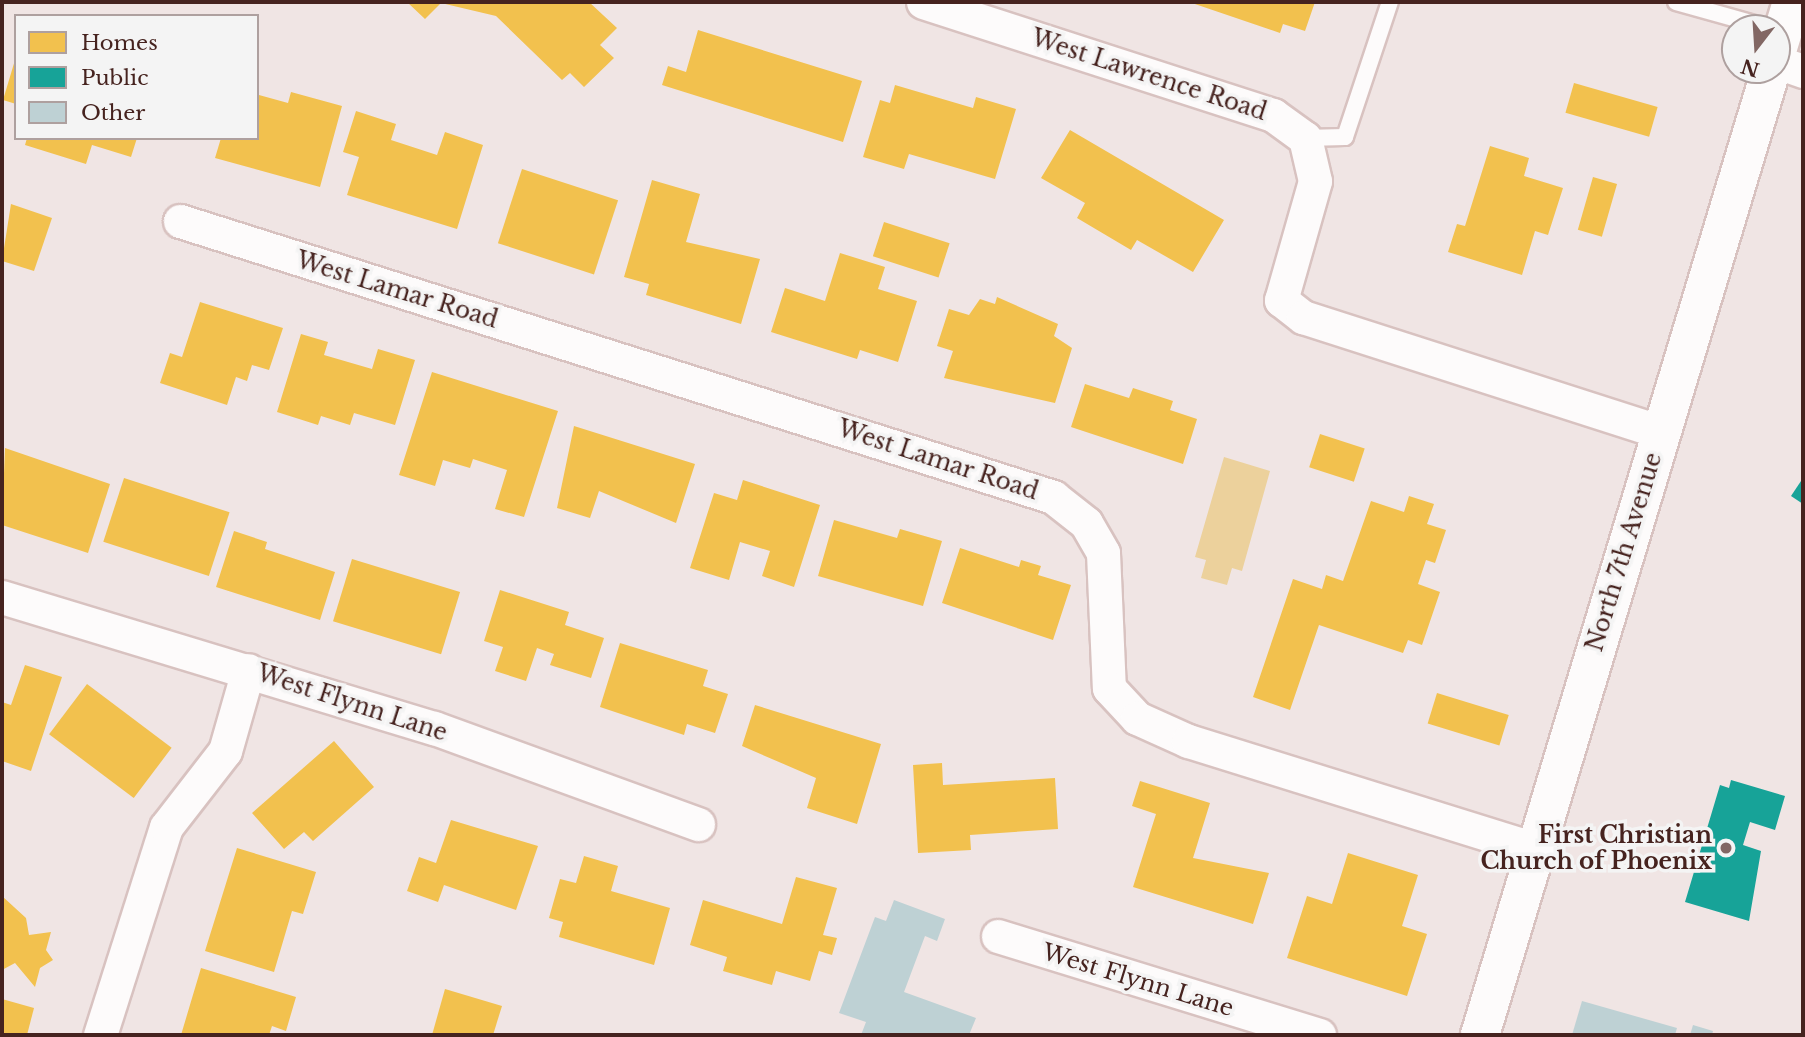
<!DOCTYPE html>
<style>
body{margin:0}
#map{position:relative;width:1805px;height:1037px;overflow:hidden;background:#f0e5e4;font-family:"Libre Baskerville",serif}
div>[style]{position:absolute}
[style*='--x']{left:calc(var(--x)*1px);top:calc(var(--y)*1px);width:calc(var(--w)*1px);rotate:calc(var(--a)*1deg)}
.green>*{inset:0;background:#ecd19c}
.homes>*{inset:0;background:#f2c14e;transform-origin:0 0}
.public>*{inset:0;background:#17a398}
.building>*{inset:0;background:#bed1d4}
.roads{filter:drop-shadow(2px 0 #d8c2c0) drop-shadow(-2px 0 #d8c2c0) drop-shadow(0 2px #d8c2c0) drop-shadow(0 -2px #d8c2c0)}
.lane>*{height:16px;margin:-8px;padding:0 8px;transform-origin:8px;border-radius:8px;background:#fdfbfb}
.street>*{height:33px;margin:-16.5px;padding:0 16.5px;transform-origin:16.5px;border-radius:16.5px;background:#fdfbfb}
.secondary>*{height:38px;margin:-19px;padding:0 19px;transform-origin:19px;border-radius:19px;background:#fdfbfb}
.dots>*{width:19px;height:19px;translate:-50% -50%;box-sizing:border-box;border:4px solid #f4f4f4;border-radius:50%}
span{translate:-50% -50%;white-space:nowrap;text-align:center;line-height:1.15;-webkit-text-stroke:7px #f4f4f4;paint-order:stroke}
.street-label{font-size:23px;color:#46231f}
.poi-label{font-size:23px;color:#46231f;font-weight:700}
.right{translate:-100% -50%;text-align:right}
.frame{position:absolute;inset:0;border:4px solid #46231f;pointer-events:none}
.legend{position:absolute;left:14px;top:14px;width:245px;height:126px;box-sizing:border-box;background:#f4f4f4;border:2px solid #aea09f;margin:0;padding:9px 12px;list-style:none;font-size:21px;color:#46231f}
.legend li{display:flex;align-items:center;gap:14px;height:35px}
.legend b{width:35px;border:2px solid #aea09f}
.north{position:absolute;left:1721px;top:14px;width:70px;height:70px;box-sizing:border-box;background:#f4f4f4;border:2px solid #aea09f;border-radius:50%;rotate:197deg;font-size:19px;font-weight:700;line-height:28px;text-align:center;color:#46231f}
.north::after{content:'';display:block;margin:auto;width:24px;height:32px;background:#826764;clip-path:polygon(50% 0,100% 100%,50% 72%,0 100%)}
</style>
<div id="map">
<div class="green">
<i style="clip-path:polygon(1224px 457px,1270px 471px,1242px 571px,1232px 568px,1227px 585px,1201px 578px,1206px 560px,1195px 557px)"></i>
</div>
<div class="homes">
<i style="clip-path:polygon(407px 2px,589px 2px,617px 28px,600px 45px,614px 58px,584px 87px,570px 73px,562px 80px,496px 16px,441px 3px,425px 19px)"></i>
<i style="clip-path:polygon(1189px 2px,1315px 2px,1305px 31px,1283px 24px,1280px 33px)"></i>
<i style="clip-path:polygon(698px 30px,862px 81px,843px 142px,662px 85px,668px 66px,686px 72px)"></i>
<i style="clip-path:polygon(15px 60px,16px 60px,16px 104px,3px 100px)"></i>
<i style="left:1574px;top:83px;width:87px;height:31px;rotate:16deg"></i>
<i style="clip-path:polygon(895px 85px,973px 108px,976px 97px,1016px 109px,995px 179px,909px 154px,904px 169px,863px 157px,880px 100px,890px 103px)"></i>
<i style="clip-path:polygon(291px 92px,342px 106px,320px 187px,215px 158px,221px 138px,257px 138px,259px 95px,288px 103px)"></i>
<i style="clip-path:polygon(356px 111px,396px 124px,391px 140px,437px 155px,445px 132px,483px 145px,457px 229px,347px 195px,359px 157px,343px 152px)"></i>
<i style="clip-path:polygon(1070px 130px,1224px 220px,1193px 272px,1137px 240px,1131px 250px,1077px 218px,1085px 203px,1041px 178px)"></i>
<i style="clip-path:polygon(27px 138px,137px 138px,131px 157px,92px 145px,86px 164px,25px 145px)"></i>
<i style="clip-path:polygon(1490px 146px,1529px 158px,1524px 176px,1563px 188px,1548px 235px,1535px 231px,1522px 275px,1448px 252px,1457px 224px,1465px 226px)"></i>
<i style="left:522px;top:169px;width:101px;height:78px;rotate:18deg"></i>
<i style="left:1593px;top:177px;width:25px;height:55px;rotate:16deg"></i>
<i style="clip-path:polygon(652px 180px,700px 194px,686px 242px,760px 259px,741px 324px,646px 295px,649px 284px,624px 277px)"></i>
<i style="clip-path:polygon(11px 204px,52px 218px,34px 271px,2px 261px)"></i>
<i style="left:884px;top:222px;width:69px;height:36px;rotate:18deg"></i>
<i style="clip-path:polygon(840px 253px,885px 267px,878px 289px,917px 301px,898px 362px,860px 350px,857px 359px,771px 332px,785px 288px,825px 301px)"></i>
<i style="clip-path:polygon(997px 297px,1058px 324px,1054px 336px,1072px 348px,1055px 403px,944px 378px,953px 351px,937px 346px,949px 309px,969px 315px,980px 299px,995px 304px)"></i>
<i style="clip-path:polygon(200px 302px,283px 328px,269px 370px,252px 365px,247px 381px,236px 377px,227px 405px,160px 383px,170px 353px,182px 357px)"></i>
<i style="clip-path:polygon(301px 334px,328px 342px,324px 355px,372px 369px,378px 349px,415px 360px,395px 425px,354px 413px,350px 425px,321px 416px,318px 425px,277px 412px)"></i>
<i style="clip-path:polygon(432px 372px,558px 411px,524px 517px,495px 509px,507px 470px,473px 459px,470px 468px,443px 460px,435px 486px,399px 475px)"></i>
<i style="clip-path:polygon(1085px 384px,1129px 398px,1133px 388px,1173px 401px,1170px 410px,1197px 419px,1183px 464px,1071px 427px)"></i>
<i style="clip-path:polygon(574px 426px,695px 464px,676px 523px,599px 491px,590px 518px,557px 508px)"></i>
<i style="left:1320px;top:434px;width:47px;height:35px;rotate:18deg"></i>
<i style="clip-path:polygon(5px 448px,110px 484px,88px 553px,2px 525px)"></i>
<i style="left:124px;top:478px;width:111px;height:67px;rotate:18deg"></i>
<i style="clip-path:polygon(743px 480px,820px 505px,794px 587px,762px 576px,770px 551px,740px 542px,729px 580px,690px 568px,714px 493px,737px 500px)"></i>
<i style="clip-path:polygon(1409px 496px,1434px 504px,1427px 524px,1446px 530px,1435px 563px,1426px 560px,1418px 584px,1440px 592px,1422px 645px,1408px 640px,1403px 653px,1319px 625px,1290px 710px,1253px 697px,1293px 579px,1322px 589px,1326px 575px,1343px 581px,1371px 501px,1404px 512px)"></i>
<i style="clip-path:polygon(834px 520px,897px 538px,900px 529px,942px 541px,923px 606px,818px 576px)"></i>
<i style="clip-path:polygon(234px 531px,267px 542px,265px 549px,335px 572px,320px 620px,216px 587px)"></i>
<i style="clip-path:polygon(960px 548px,1019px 567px,1021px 560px,1041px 566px,1038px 575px,1071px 585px,1053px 640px,942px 603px)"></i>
<i style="left:352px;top:559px;width:113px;height:65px;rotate:17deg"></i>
<i style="clip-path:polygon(500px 590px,569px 612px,565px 625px,604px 638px,591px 678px,550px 665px,554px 654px,537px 648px,526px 681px,495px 671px,503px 647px,484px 641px)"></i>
<i style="clip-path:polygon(620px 643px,708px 670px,703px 686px,728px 694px,715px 733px,687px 724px,684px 735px,600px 707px)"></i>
<i style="clip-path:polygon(25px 665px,62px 677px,31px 771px,2px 761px,2px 702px,11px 705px)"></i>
<i style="left:87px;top:684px;width:106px;height:63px;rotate:37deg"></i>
<i style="left:1437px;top:693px;width:75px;height:32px;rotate:17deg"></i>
<i style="clip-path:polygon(755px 705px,881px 744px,857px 824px,807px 808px,816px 778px,742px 746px)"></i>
<i style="clip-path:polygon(334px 741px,374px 787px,313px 841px,304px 832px,284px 849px,252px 813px)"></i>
<i style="clip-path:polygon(942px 763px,943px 785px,1055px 778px,1058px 829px,970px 835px,971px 850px,918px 853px,913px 765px)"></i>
<i style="clip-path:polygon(1140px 781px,1210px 803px,1193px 858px,1269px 873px,1253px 924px,1133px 887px,1156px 814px,1132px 806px)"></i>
<i style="clip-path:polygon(451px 820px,538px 846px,516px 910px,444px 885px,438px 902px,407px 891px,419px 857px,436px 863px)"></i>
<i style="clip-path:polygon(237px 848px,316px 872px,303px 914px,292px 911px,274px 972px,205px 951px)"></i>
<i style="clip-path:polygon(1348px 853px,1418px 875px,1402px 926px,1427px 934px,1407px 996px,1287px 958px,1307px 896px,1332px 904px)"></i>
<i style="clip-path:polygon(584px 856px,618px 866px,611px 891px,670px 908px,654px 965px,559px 937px,563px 922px,549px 918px,560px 879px,576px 883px)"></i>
<i style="clip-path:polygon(796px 877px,837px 888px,823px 935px,837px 938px,832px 955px,819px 951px,810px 981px,776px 971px,772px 985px,723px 971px,727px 957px,690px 945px,703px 900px,782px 924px)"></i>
<i style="clip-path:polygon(2px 896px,26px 918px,29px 935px,51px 932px,46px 950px,53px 960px,40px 968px,35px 987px,15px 963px,2px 970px)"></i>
<i style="clip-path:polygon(201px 968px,296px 997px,286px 1031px,272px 1026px,269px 1035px,181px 1035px)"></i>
<i style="clip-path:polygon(445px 989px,502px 1006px,493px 1035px,432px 1035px)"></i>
<i style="clip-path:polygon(2px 999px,34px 1008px,27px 1035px,2px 1035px)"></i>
</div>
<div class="public">
<i style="clip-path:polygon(1803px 478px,1803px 504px,1791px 496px)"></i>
<i style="clip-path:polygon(1731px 780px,1785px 796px,1775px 830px,1750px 822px,1743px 845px,1761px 851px,1749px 921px,1685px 902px,1720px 785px,1729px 788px)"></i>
</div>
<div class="building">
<i style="clip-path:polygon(894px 900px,945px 919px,937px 941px,925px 936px,904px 992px,976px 1018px,969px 1035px,861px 1035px,866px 1022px,839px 1013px,875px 917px,886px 921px)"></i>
<i style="clip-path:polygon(1582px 1001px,1677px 1028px,1675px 1035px,1572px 1035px)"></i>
<i style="clip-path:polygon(1693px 1025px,1713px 1031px,1712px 1035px,1690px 1035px)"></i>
</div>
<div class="roads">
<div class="lane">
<i style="--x:1676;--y:2;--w:97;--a:15.6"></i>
<i style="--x:1305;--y:138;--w:40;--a:-1.4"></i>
<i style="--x:1345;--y:137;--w:142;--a:-71.6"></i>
</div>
<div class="street">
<i style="--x:923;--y:2;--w:368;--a:17.9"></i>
<i style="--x:1273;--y:115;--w:39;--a:36"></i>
<i style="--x:1305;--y:138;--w:44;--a:76.9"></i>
<i style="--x:1315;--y:181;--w:124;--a:105.9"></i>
<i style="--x:1281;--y:300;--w:28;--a:38"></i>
<i style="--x:1303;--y:317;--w:376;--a:17.8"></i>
<i style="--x:1777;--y:62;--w:28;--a:19"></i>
<i style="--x:180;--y:221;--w:916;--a:17.54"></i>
<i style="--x:1053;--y:497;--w:42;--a:38.2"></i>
<i style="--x:1086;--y:523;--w:34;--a:60"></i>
<i style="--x:1103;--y:553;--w:135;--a:87.5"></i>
<i style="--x:1109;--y:688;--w:41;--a:47"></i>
<i style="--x:1137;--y:718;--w:56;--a:24.3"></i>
<i style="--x:1188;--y:741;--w:363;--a:17.3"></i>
<i style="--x:2;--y:597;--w:451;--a:16.9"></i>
<i style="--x:434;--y:728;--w:281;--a:20"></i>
<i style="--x:998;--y:936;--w:336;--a:17.1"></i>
<i style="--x:100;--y:1035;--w:218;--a:-72.4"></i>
<i style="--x:166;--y:827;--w:96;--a:-52.2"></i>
<i style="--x:225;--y:751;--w:84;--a:-74.1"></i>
</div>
<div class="secondary">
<i style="--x:1777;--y:51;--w:51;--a:-73"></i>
<i style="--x:1480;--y:1035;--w:1008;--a:-73.22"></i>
</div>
</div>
<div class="dots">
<i style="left:1726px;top:848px;background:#826764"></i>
</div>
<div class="street-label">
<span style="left:1149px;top:75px;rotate:18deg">West Lawrence Road</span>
<span style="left:397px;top:290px;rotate:17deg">West Lamar Road</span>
<span style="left:938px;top:460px;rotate:18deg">West Lamar Road</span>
<span style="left:1624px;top:552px;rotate:-73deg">North 7th Avenue</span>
<span style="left:352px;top:703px;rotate:18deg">West Flynn Lane</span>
<span style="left:1138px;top:980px;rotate:17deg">West Flynn Lane</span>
</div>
<div class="poi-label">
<span class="right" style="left:1712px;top:848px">First Christian<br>Church of Phoenix</span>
</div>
<div class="frame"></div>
<ul class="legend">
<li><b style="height:19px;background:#f2c14e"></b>Homes</li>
<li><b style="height:19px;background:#17a398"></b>Public</li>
<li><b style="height:19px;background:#bed1d4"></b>Other</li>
</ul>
<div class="north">N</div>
</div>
